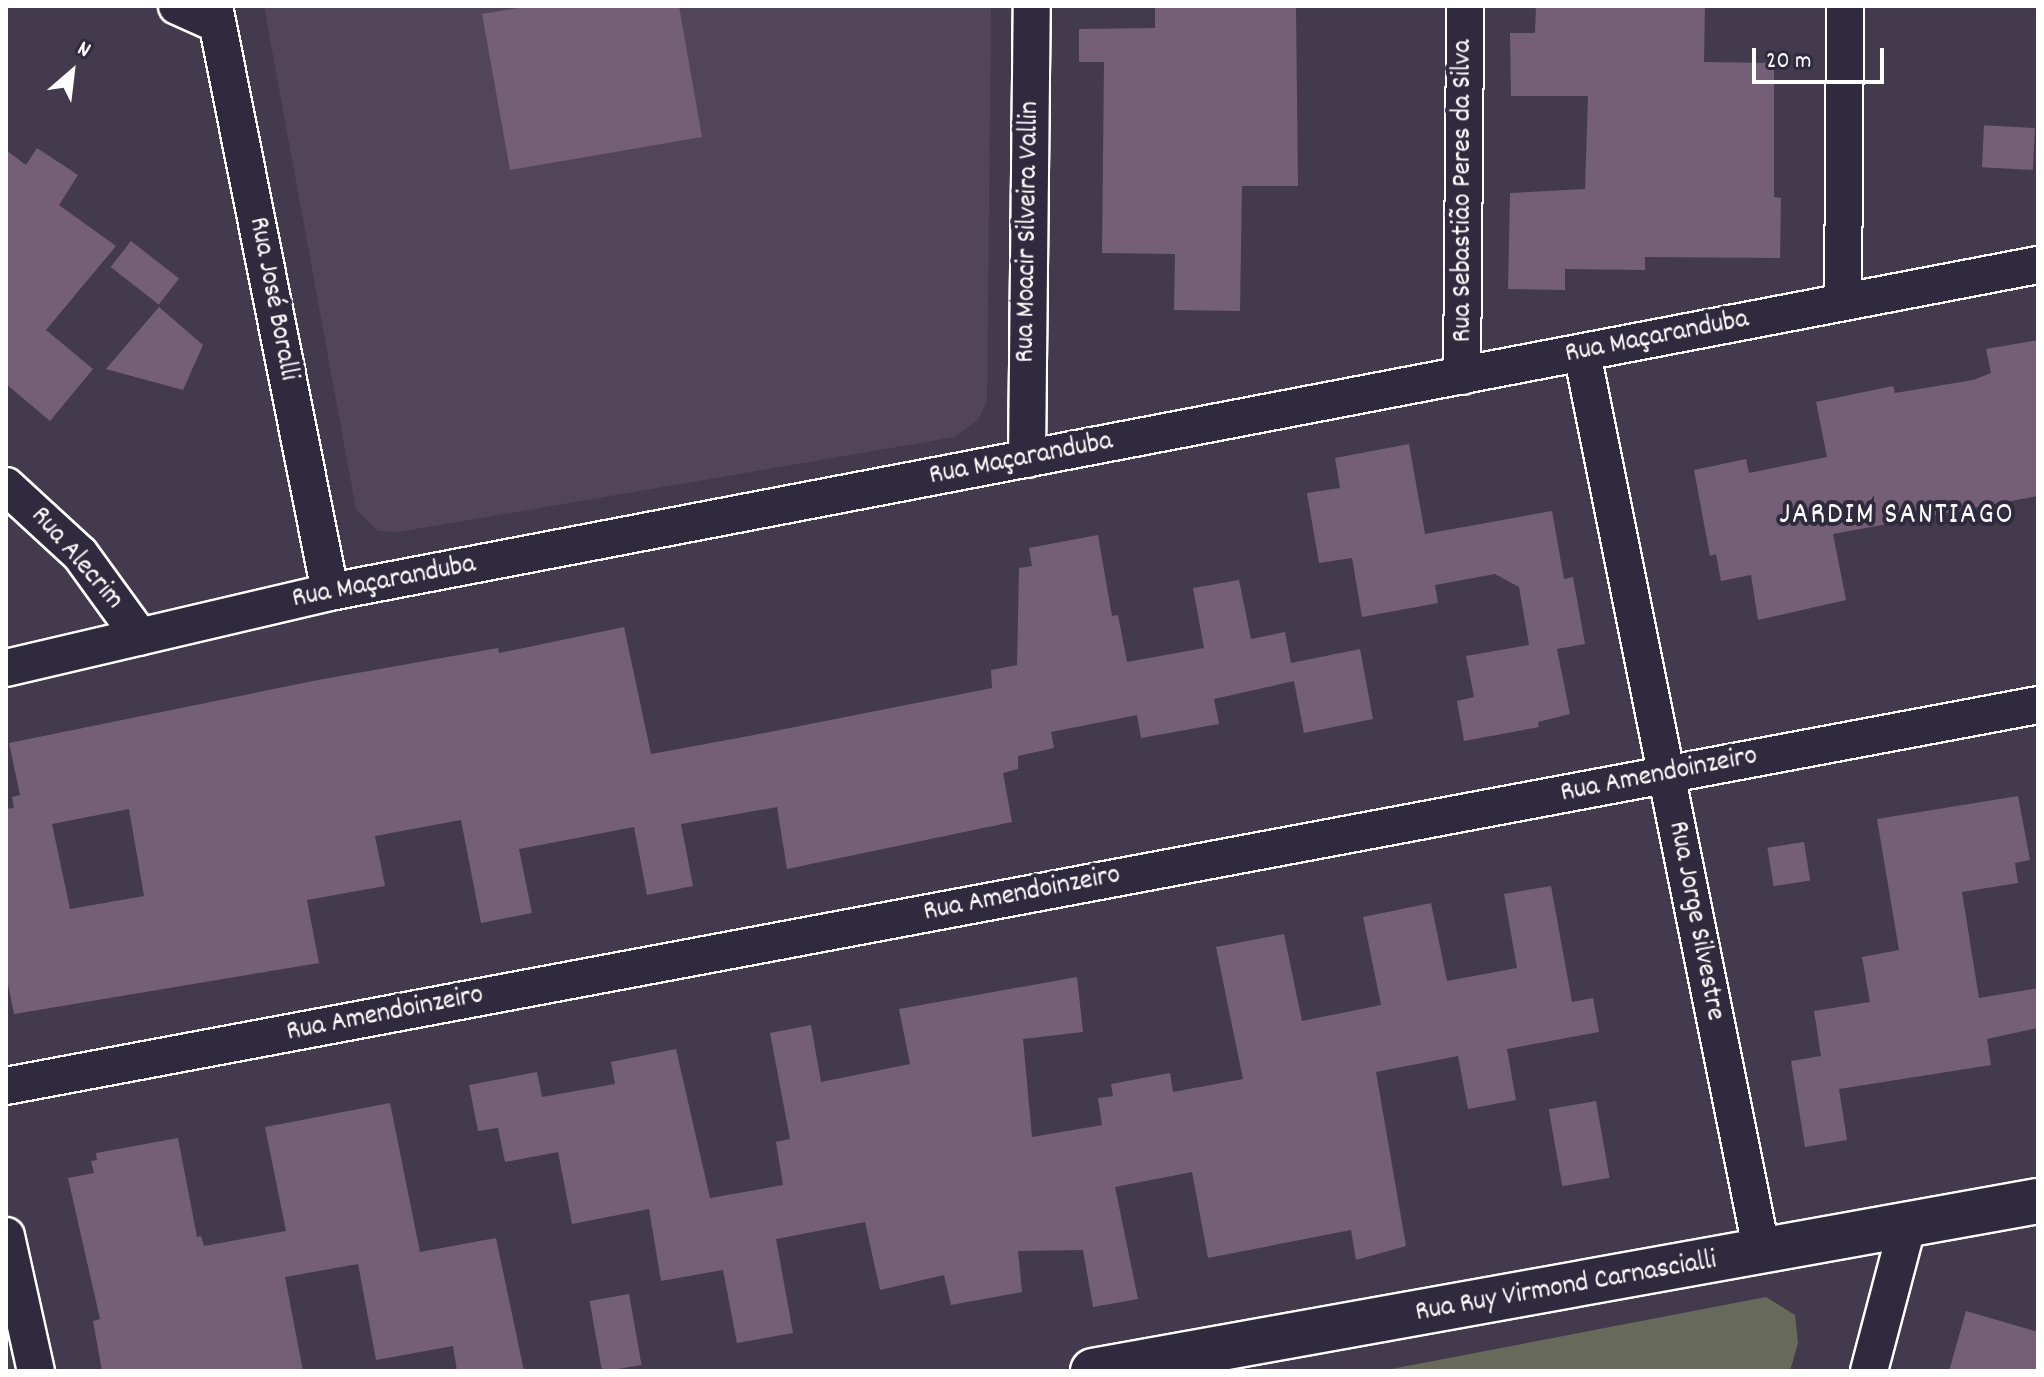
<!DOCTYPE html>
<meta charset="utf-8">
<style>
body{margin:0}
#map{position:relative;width:2044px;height:1377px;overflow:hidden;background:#443a4e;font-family:Dekko,sans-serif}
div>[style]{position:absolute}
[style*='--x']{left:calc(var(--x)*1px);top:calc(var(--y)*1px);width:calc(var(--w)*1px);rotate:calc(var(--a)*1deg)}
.built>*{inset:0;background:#52455a}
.green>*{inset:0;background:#676a5b}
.building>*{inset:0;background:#745f77;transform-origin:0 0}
.roads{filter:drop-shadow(2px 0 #fff) drop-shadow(-2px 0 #fff) drop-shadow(0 2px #fff) drop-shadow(0 -2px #fff)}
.minor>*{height:36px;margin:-18px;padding:0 18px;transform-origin:18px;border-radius:18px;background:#2f2a3d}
.tertiary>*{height:44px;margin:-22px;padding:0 22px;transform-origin:22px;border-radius:22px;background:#2f2a3d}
span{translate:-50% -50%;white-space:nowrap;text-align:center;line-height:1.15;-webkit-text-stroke:8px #2f2a3d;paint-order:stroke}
.street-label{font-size:28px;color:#fff}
.neighbourhood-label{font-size:30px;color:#fff;letter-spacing:2px}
.frame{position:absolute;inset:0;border:8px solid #fff;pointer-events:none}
.north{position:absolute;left:32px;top:32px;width:80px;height:80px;-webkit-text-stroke:6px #2f2a3d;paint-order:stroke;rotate:28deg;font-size:22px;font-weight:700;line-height:32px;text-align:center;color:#fff}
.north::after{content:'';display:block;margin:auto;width:28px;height:36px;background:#fff;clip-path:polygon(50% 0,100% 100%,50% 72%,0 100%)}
.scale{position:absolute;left:1752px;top:48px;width:132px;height:36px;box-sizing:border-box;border:4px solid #fff;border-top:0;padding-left:10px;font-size:24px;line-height:28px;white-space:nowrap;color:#fff;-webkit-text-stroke:6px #2f2a3d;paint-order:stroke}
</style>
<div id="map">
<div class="built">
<i style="clip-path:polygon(264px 6px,991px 6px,987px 401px,978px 420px,955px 437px,399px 532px,378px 531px,356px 509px)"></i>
</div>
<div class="green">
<i style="clip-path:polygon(1766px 1297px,1795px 1315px,1798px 1343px,1790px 1371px,1381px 1371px)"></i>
</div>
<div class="building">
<i style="clip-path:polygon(530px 6px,679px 6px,702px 137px,510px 170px,482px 14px)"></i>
<i style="clip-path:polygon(1155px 6px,1296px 6px,1298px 186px,1242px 186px,1240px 311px,1174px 310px,1175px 254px,1102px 253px,1104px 62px,1079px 62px,1079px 29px,1155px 28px)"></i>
<i style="clip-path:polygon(1536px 6px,1705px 6px,1704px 62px,1774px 63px,1774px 197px,1781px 198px,1780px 258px,1645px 257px,1645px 270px,1565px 269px,1565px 290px,1508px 289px,1510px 193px,1585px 189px,1588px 96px,1511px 96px,1510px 33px,1535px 33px)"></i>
<i style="left:2035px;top:128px;width:42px;height:51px;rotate:93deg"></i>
<i style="clip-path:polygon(37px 148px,78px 175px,59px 205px,116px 246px,46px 330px,93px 369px,50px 421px,6px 384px,6px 150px,26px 165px)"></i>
<i style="left:131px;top:241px;width:61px;height:33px;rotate:38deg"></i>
<i style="clip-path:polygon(159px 307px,203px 345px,183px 390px,106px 369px)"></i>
<i style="clip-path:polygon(2038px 340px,2038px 496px,1833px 534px,1846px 600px,1758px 620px,1751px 575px,1721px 581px,1716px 554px,1710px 556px,1694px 470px,1746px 459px,1749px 473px,1827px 457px,1816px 402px,1893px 386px,1895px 393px,1973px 380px,1991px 373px,1986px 349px)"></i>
<i style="clip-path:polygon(1409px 444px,1425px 534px,1552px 511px,1564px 579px,1573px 577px,1585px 644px,1557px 649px,1570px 714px,1538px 722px,1539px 727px,1464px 741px,1457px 701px,1474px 697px,1466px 656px,1529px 645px,1519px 587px,1495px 574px,1435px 585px,1438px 603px,1362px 617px,1352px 558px,1319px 563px,1307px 493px,1340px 488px,1335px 458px)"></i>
<i style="clip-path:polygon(evenodd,1098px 535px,1112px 616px,1118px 615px,1127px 662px,1204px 648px,1193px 588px,1239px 580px,1251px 639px,1285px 632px,1291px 663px,1360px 649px,1373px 719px,1304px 733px,1294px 681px,1214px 699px,1219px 724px,1141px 738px,1137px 715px,1051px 732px,1054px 748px,1018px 756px,1018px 769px,1003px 773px,1012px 822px,787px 869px,777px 807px,681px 824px,693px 886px,647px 895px,634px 827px,519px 849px,532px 913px,481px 923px,461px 820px,375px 836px,385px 886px,307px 900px,319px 963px,14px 1014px,6px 974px,6px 809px,14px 808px,12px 797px,20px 795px,9px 743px,318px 680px,498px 648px,499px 653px,624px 627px,651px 754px,749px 736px,992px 688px,991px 670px,1017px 665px,1019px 568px,1032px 566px,1029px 548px,1098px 535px,129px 809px,144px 896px,70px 909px,52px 824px,129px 809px)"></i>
<i style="clip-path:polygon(2018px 796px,2030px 860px,2015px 863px,2018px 883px,1962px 892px,1979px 998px,2038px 988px,2038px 1028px,1987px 1039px,1991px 1065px,1839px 1089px,1847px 1140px,1805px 1147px,1791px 1061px,1821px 1056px,1814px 1011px,1870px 1002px,1862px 957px,1899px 950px,1877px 819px)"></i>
<i style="left:1804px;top:842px;width:39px;height:37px;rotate:81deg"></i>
<i style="clip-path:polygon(1551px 886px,1572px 1002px,1593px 998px,1599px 1032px,1507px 1049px,1516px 1100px,1468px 1109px,1458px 1056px,1376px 1072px,1406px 1246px,1356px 1260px,1351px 1230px,1208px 1258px,1192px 1172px,1115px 1187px,1138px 1299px,1093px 1307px,1083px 1250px,1018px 1251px,1022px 1292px,951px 1305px,944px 1275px,880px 1290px,865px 1222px,776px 1239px,793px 1333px,737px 1343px,723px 1270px,661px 1281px,649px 1209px,572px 1224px,558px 1152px,505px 1162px,498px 1128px,478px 1131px,469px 1085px,537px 1072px,542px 1097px,615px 1084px,611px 1062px,676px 1049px,710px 1198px,783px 1185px,776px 1142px,790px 1139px,770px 1033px,811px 1025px,821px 1082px,910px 1064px,899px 1009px,1077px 977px,1083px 1032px,1023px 1039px,1032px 1137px,1102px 1125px,1098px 1098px,1113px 1096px,1111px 1084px,1170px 1073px,1173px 1092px,1243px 1079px,1216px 947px,1284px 934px,1302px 1021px,1381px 1005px,1363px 917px,1431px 903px,1447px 981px,1517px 968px,1504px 894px)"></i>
<i style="left:1596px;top:1101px;width:78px;height:48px;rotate:80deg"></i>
<i style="clip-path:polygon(390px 1103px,420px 1252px,496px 1238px,524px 1371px,457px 1371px,453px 1346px,376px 1360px,358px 1264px,285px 1277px,303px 1371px,102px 1371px,93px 1321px,100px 1319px,68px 1178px,94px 1173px,91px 1161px,97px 1160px,96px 1153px,178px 1138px,197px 1237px,201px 1236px,204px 1246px,286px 1231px,265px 1127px)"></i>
<i style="left:629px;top:1294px;width:72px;height:40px;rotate:80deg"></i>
<i style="clip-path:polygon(1966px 1311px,2038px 1332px,2038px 1371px,1949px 1371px)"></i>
</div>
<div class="roads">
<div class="minor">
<i style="--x:177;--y:6;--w:44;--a:24.2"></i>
<i style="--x:214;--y:6;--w:597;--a:78.8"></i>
<i style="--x:1843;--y:301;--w:295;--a:-89.6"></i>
<i style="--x:1582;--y:353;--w:918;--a:78.69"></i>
<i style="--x:1462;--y:376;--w:370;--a:-89.5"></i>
<i style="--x:1027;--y:459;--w:453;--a:-89.4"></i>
<i style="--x:6;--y:486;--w:100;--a:42.6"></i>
<i style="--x:80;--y:554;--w:102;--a:54.1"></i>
<i style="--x:6;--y:668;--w:333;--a:-13.2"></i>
<i style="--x:330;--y:592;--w:1739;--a:-10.84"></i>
<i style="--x:6;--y:1086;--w:2067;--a:-10.62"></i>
<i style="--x:6;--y:1236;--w:138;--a:77.5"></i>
<i style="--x:1869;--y:1371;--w:149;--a:-75.2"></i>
</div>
<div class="tertiary">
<i style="--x:1093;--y:1371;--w:960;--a:-10.2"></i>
</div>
</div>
<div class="street-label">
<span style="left:1464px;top:191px;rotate:-90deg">Rua Sebastião Peres da Silva</span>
<span style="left:1029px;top:232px;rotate:-89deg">Rua Moacir Silveira Vallin</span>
<span style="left:272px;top:299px;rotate:79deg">Rua José Boralli</span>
<span style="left:1657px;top:338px;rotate:-11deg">Rua Maçaranduba</span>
<span style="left:1021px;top:460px;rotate:-11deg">Rua Maçaranduba</span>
<span style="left:76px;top:559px;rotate:49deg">Rua Alecrim</span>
<span style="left:384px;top:583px;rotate:-11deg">Rua Maçaranduba</span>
<span style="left:1659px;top:776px;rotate:-11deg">Rua Amendoinzeiro</span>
<span style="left:1022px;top:895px;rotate:-11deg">Rua Amendoinzeiro</span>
<span style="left:1695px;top:921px;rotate:79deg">Rua Jorge Silvestre</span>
<span style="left:385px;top:1015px;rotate:-11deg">Rua Amendoinzeiro</span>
<span style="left:1566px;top:1288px;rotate:-10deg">Rua Ruy Virmond Carnascialli</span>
</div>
<div class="neighbourhood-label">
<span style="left:1897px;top:517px">JARDIM SANTIAGO</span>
</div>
<div class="frame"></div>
<div class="north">N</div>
<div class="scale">20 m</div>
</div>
